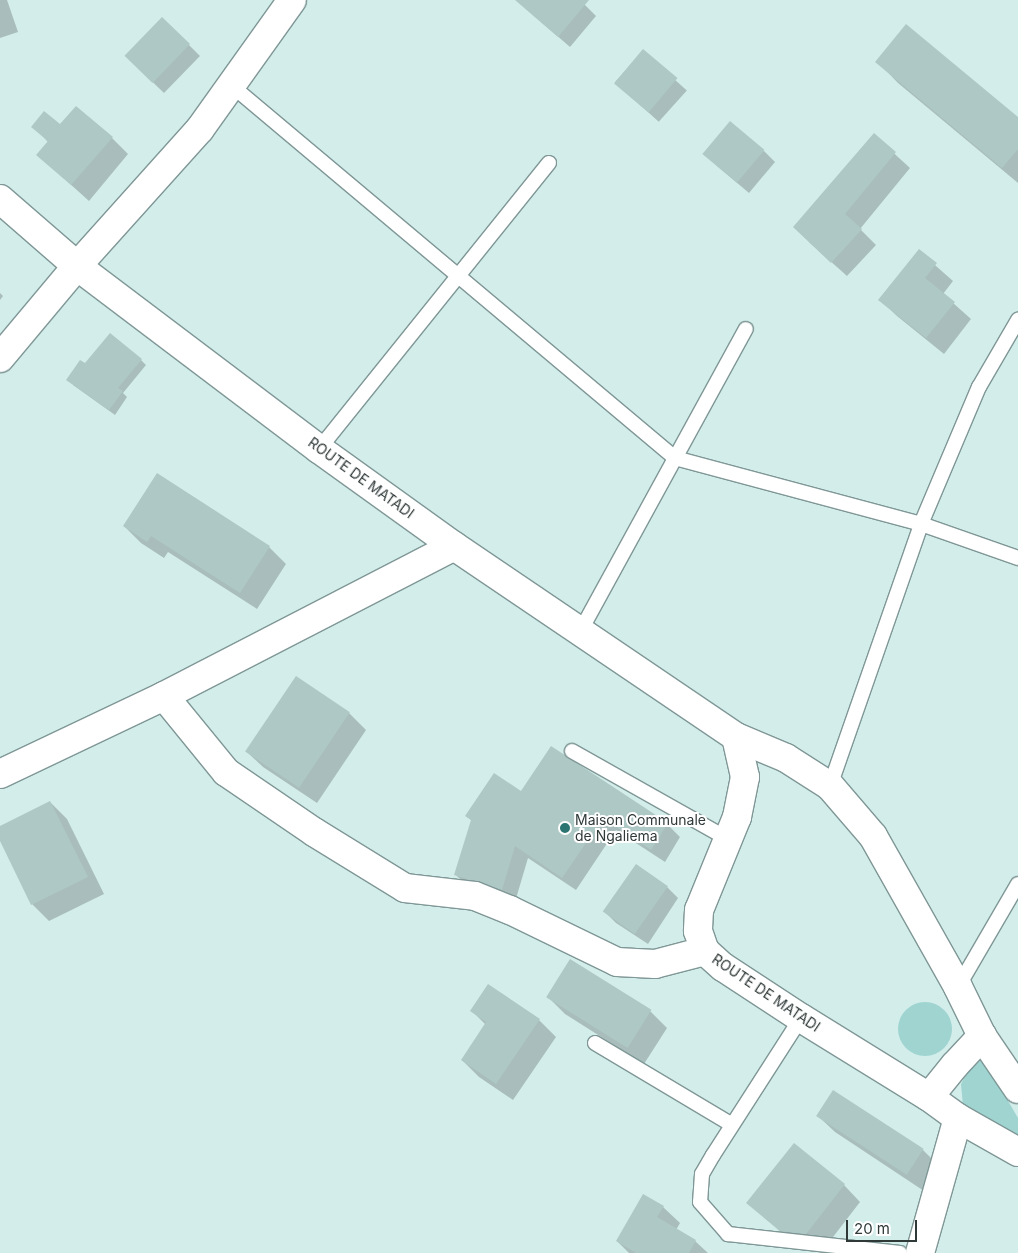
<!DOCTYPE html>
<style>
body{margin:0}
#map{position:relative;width:1018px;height:1253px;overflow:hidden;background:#d3edeb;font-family:Inter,sans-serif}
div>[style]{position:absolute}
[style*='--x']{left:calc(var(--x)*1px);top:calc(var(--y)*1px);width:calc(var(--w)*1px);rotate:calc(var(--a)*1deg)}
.green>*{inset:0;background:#9fd4d1}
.round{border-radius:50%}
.shadow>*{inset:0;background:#0003;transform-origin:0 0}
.building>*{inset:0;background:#aec8c6;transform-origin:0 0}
.roads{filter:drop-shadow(1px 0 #7f9796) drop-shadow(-1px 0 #7f9796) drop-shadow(0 1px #7f9796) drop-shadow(0 -1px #7f9796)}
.service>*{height:14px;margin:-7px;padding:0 7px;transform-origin:7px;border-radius:7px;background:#fff}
.minor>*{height:28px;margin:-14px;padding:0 14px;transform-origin:14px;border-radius:14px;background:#fff}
.primary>*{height:28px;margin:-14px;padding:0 14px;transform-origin:14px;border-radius:14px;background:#fff}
.dots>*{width:14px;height:14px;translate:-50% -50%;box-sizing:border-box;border:2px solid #fff;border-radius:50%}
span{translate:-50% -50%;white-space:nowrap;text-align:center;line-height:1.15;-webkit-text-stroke:4px #fff;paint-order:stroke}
.street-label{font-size:14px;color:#2f3938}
.poi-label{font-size:14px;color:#2f3938}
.left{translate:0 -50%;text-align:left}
.scale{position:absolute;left:846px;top:1220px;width:71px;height:22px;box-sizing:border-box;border:2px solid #2f3938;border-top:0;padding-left:6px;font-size:15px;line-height:18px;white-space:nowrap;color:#2f3938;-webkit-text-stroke:4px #fff;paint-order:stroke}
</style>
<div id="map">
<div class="green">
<i class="round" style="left:898px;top:1002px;width:54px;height:54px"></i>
<i style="clip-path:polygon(983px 1058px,1018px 1118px,1018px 1142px,963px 1106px,961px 1084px,968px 1071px)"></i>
</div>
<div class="shadow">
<i style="clip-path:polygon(0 0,7px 0,18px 32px,0 38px)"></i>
<i style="clip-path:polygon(532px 0,580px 0,596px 16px,570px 47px,525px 8px)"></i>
<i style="clip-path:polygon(162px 18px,200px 56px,164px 93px,137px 67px)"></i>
<i style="left:643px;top:51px;width:59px;height:42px;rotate:42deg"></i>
<i style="clip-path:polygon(877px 61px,1018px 119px,1018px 183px,898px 83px)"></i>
<i style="clip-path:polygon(33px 126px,60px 126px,112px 138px,128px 154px,89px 201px,38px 155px,48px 142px)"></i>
<i style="clip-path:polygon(874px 135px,910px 168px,860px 229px,876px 245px,847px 276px,809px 242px)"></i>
<i style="clip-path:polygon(764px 151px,775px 162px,749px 193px,716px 165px)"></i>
<i style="clip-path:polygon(919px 251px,953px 281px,943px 294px,971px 319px,944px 354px,897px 316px,880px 300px)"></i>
<i style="clip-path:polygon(0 293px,3px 296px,0 300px)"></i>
<i style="clip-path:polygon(141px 360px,146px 365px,123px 393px,127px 397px,115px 415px,73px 385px,85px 365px)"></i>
<i style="clip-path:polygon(124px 526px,269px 547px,286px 564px,257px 609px,168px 552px,164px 558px,141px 543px)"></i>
<i style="clip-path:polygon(349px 713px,366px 730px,317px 803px,263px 767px,246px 751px)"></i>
<i style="clip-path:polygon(551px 748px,667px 824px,680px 837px,665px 862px,616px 830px,576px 890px,528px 858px,515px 902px,469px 888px,456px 875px,472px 821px,467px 816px,522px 793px)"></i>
<i style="clip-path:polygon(50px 802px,67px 819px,104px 894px,49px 921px,32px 904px,0 838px,0 827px)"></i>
<i style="clip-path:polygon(667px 887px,678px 898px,648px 944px,616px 923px,605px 912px)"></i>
<i style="clip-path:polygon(548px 997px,650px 1011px,667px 1028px,644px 1064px,565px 1014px)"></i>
<i style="clip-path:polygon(472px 1011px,539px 1020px,556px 1037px,513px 1100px,479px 1077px,462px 1060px,486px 1025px)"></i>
<i style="clip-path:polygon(818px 1116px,923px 1150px,940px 1167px,924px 1191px,835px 1132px)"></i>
<i style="clip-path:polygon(844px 1185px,860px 1202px,823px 1250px,798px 1247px,748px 1203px)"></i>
<i style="clip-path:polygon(663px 1207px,680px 1223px,676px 1230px,695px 1241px,708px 1253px,629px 1253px,617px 1241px)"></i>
</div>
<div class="building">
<i style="clip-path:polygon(515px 0,589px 0,558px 37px)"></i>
<i style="left:162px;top:17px;width:39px;height:54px;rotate:44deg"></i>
<i style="clip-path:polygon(906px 24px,1018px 117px,1018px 149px,1002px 168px,875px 62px)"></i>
<i style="left:643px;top:49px;width:45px;height:45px;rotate:40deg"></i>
<i style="clip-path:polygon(76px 106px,113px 137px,71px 185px,36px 155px,48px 141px,31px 127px,44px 111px,60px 124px)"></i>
<i style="left:730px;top:121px;width:45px;height:43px;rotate:40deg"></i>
<i style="clip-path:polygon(874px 133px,896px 152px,845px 214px,862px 229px,831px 263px,793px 227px)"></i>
<i style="clip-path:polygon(919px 249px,937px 263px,925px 278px,955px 302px,926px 338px,878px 300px)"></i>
<i style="clip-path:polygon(110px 333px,142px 359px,118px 388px,123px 391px,109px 410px,66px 380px,80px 360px,85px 363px)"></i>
<i style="clip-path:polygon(157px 473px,270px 546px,240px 593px,151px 536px,147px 542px,123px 526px)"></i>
<i style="left:296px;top:676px;width:65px;height:91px;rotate:34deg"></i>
<i style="clip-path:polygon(551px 746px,668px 823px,651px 850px,603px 818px,562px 878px,515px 846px,502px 890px,454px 875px,471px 820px,465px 816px,494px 773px,521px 791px)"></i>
<i style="clip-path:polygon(50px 801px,88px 877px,31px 905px,0 841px,0 826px)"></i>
<i style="left:636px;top:864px;width:39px;height:58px;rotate:35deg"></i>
<i style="left:570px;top:959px;width:96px;height:45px;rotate:32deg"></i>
<i style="clip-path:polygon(488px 984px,540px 1019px,496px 1084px,461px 1060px,486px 1022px,470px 1011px)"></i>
<i style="left:833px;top:1090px;width:108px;height:31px;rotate:33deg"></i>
<i style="clip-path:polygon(794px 1143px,845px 1184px,806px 1234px,780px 1231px,746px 1203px)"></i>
<i style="clip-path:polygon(643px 1194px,664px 1206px,657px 1217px,696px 1240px,689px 1253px,636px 1253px,616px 1241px)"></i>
</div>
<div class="roads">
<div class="service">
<i style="--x:231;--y:85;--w:580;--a:40.03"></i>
<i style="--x:675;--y:458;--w:255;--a:15"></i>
<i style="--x:921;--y:524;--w:103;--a:19.3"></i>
<i style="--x:319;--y:449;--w:367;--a:-51.2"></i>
<i style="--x:581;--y:630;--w:343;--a:-61.3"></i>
<i style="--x:572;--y:751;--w:179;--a:29.4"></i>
<i style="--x:830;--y:786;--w:277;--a:-70.8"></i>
<i style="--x:921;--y:524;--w:149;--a:-67.1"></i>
<i style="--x:979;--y:387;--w:78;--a:-59.8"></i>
<i style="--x:958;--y:987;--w:119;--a:-59.8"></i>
<i style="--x:801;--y:1018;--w:163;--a:122.7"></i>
<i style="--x:713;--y:1155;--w:22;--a:120"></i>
<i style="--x:702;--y:1174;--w:28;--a:94"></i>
<i style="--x:700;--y:1202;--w:43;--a:48.8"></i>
<i style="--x:728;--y:1234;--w:173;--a:6.3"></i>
<i style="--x:595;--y:1043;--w:158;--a:30.8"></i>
</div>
<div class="minor">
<i style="--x:0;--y:358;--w:120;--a:-50.1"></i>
<i style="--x:77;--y:266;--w:184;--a:-48.1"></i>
<i style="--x:200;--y:129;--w:158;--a:-54.5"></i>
<i style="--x:164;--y:696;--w:98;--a:50.8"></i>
<i style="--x:226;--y:772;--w:107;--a:34.3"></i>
<i style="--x:314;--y:832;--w:107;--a:31.6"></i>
<i style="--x:405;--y:888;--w:70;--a:6.5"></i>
<i style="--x:475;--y:896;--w:38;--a:22"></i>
<i style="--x:510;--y:910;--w:119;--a:25.9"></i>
<i style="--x:617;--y:962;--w:38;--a:3"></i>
<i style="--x:655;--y:964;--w:52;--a:-14.6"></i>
<i style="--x:0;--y:774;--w:182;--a:-25.4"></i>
<i style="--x:164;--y:696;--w:326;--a:-27.3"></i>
<i style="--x:920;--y:1253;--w:140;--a:-74.3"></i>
</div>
<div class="primary">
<i style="--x:0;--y:199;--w:102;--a:41"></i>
<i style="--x:77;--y:266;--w:303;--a:37.1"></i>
<i style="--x:319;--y:449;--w:166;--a:35.7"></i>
<i style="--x:454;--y:546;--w:341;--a:34.1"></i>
<i style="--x:736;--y:737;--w:54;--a:22.8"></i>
<i style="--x:786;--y:758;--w:52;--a:32.5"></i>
<i style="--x:830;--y:786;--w:66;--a:49.3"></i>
<i style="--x:873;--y:836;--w:173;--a:60.6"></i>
<i style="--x:958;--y:987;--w:55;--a:63.9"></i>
<i style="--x:982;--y:1036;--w:64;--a:55.8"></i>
<i style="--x:736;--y:737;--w:41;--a:77.3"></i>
<i style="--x:745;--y:777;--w:41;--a:101.3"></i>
<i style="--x:737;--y:817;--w:100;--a:112.2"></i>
<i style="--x:699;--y:910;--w:21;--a:93"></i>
<i style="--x:698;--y:931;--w:21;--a:71"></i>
<i style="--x:705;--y:951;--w:24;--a:42"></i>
<i style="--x:723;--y:967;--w:93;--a:33.2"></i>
<i style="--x:801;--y:1018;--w:150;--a:31.7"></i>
<i style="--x:929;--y:1097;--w:36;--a:36"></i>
<i style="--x:958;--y:1118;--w:69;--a:29.5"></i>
<i style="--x:929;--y:1097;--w:41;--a:-50.9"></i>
<i style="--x:955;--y:1065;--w:40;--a:-47"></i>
</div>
</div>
<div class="dots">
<i style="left:565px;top:828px;background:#2b7471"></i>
</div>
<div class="street-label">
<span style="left:361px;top:478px;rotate:36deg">ROUTE DE MATADI</span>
<span style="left:766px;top:993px;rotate:34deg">ROUTE DE MATADI</span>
</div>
<div class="poi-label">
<span class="left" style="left:575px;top:828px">Maison Communale<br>de Ngaliema</span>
</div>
<div class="scale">20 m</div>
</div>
